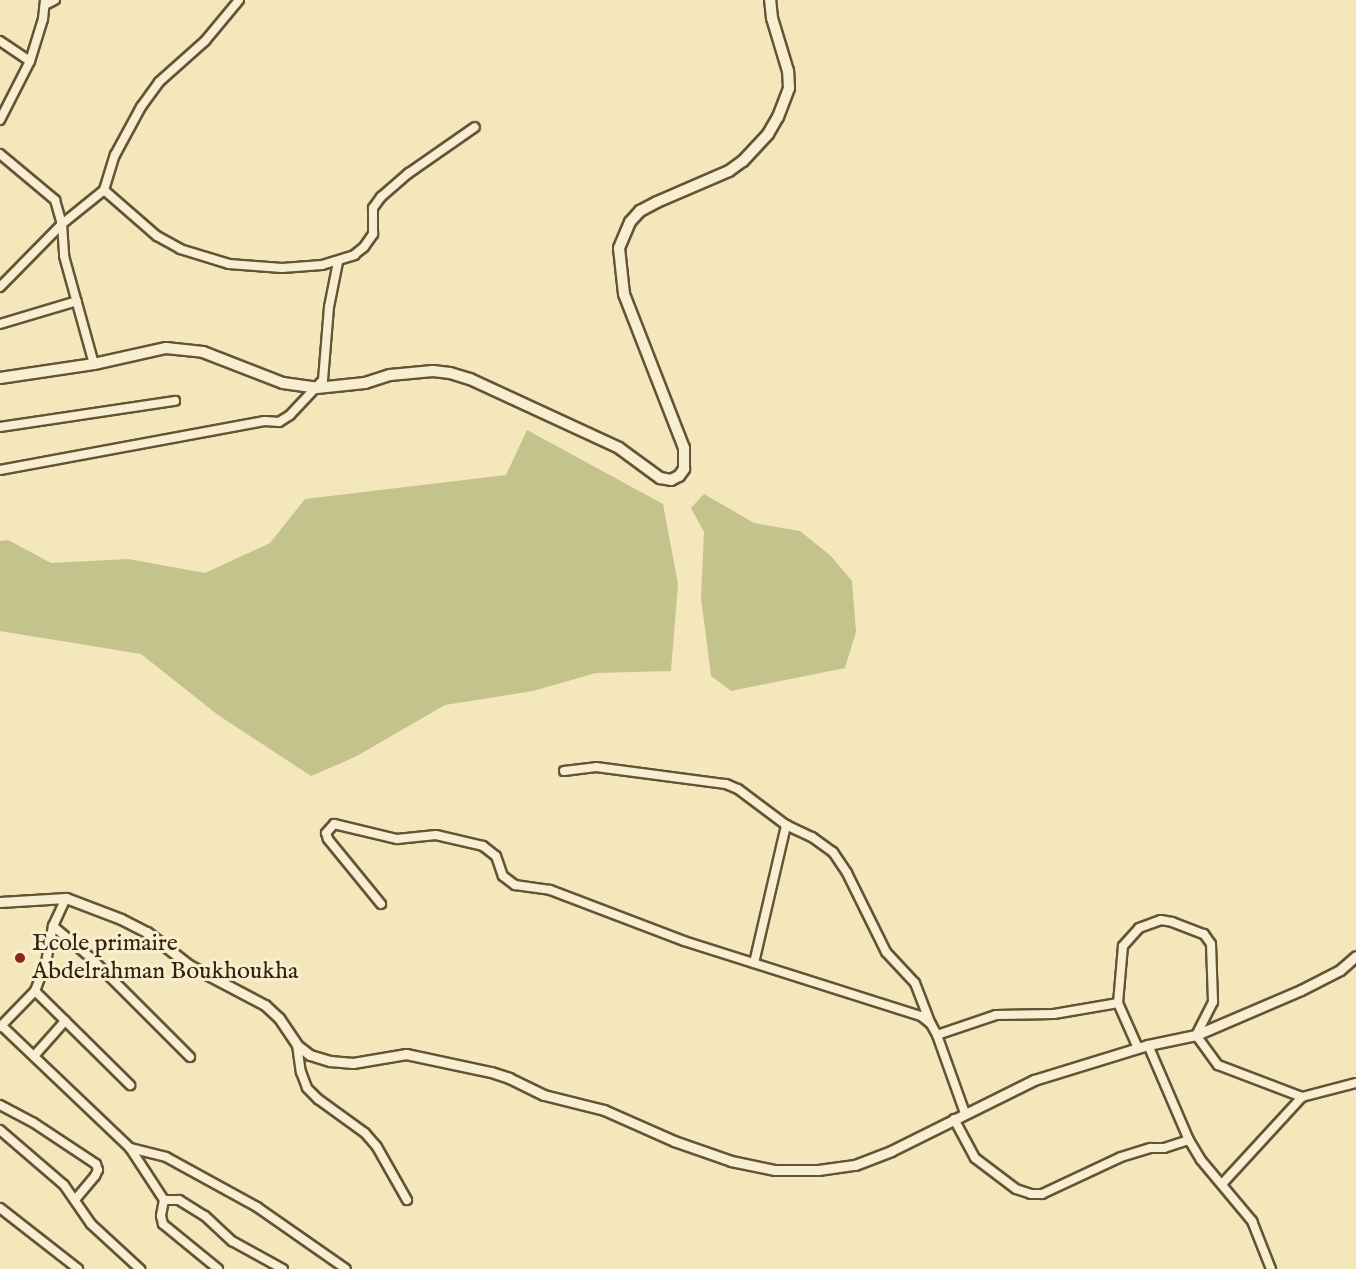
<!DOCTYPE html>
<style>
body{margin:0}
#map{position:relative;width:1356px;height:1269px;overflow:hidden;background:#f4e7bb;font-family:"IM FELL English",serif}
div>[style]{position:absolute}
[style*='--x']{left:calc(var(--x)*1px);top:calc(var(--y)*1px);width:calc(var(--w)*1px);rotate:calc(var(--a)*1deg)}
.green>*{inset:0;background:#c4c38b}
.roads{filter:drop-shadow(2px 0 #665336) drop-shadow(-2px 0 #665336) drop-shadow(0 2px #665336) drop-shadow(0 -2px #665336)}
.minor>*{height:8px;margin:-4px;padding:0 4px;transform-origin:4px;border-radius:4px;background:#f8efd3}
.tertiary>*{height:9px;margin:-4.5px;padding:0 4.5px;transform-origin:4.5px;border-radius:4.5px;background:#f8efd3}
.secondary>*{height:10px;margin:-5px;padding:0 5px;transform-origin:5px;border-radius:5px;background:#f8efd3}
.dots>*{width:16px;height:16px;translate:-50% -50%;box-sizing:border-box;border:3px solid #f8efd3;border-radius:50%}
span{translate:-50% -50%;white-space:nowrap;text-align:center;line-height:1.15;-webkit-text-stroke:6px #f8efd3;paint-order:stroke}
.poi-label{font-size:24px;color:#36220a}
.left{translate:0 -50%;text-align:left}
</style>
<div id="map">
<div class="green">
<i style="clip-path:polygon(527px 430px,663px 504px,678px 584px,671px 671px,596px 673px,533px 691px,445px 705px,355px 757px,311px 776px,218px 715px,141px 654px,0 631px,0 541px,8px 540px,51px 563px,128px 559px,205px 573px,270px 543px,305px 499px,506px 475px)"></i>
<i style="clip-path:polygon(704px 494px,754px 523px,800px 531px,831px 556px,852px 581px,856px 632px,845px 668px,731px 691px,711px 676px,701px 598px,704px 532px,691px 508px)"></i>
</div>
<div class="roads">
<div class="minor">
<i style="--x:45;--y:5;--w:11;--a:-27"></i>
<i style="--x:0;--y:41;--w:36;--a:34"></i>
<i style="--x:0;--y:120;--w:66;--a:-63"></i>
<i style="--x:30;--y:61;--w:44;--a:-72.8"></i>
<i style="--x:43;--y:19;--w:19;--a:-84"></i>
<i style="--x:0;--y:154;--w:72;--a:39.9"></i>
<i style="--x:55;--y:200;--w:25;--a:74"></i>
<i style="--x:62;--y:224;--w:32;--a:86"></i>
<i style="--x:64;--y:256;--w:112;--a:74.5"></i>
<i style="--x:104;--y:190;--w:70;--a:41"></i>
<i style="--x:157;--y:236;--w:26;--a:29"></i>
<i style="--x:180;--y:249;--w:51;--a:17"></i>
<i style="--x:229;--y:264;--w:53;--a:4.3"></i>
<i style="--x:282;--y:268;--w:40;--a:-4.3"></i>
<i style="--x:322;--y:265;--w:34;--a:-17"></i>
<i style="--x:354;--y:255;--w:13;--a:-39"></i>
<i style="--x:364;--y:247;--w:16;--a:-55"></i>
<i style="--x:373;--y:234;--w:26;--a:-90"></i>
<i style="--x:373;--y:208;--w:14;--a:-54"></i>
<i style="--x:381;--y:197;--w:37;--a:-41"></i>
<i style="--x:409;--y:173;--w:80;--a:-34.9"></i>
<i style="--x:0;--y:287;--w:88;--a:-45.5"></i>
<i style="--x:62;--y:224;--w:54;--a:-39"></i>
<i style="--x:104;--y:190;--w:37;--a:-73"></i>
<i style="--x:115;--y:155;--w:55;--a:-61.6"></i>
<i style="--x:141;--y:107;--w:31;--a:-54"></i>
<i style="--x:159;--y:82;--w:62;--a:-41.7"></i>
<i style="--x:205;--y:41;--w:53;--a:-50.3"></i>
<i style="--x:0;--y:324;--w:80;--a:-16.6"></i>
<i style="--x:0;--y:427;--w:177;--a:-8.5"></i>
<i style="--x:0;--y:470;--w:269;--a:-10.5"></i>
<i style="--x:265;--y:421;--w:14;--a:4"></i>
<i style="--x:279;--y:422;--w:13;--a:-32"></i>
<i style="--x:290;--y:415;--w:48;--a:-46.7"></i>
<i style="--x:323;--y:380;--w:73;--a:-85.3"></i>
<i style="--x:329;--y:307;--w:46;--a:-78.7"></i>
<i style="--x:564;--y:771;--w:32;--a:-7"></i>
<i style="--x:596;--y:767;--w:131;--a:7.5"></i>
<i style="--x:726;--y:784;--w:13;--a:23"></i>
<i style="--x:738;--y:789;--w:60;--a:36.9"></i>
<i style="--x:786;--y:825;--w:29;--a:25"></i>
<i style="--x:812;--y:837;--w:26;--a:36"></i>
<i style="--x:833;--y:852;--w:25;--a:56"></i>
<i style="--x:847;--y:873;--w:88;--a:63.7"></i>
<i style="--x:886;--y:952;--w:42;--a:46.9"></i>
<i style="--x:915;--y:983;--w:42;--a:69"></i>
<i style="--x:381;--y:904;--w:84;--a:-129.2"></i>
<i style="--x:328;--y:839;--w:6;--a:-108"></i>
<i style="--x:326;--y:833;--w:12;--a:-48"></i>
<i style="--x:334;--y:824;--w:65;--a:13.4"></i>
<i style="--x:397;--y:839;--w:39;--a:-6"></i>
<i style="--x:436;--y:835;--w:48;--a:13.2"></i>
<i style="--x:483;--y:846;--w:16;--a:38"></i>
<i style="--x:496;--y:856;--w:21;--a:71"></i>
<i style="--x:503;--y:876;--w:15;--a:37"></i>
<i style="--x:515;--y:885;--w:35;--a:8"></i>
<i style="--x:550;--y:890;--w:143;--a:20.8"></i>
<i style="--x:684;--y:941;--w:249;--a:17.6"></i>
<i style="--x:921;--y:1016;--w:13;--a:39"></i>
<i style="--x:931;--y:1024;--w:13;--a:61"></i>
<i style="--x:937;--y:1035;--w:83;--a:70.3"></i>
<i style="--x:53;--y:926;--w:50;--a:40.1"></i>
<i style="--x:91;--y:958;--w:140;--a:45"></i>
<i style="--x:754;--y:963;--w:142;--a:-76.9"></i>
<i style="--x:35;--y:991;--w:134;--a:44.7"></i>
<i style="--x:2;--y:1026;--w:177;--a:43.6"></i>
<i style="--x:130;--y:1148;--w:62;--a:56.8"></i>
<i style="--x:164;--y:1200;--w:16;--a:101"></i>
<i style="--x:161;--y:1216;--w:8;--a:76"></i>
<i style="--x:163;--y:1224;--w:71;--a:39.3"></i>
<i style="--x:0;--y:1027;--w:50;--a:-45.8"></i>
<i style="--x:35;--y:991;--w:31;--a:-69"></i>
<i style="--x:46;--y:962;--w:37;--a:-79"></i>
<i style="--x:53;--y:926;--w:31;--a:-65"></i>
<i style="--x:937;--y:1035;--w:62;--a:-18.7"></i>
<i style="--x:996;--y:1015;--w:58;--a:-1"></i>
<i style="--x:1054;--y:1014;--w:65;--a:-9.8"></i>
<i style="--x:297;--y:1045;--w:27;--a:82"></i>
<i style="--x:301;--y:1072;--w:17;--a:69"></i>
<i style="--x:307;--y:1088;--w:16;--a:45"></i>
<i style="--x:318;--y:1099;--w:58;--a:35.9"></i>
<i style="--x:365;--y:1133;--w:18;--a:49"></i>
<i style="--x:377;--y:1147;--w:61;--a:60.5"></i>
<i style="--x:1148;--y:1045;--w:103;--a:66.7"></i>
<i style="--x:1189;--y:1140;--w:23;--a:59"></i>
<i style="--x:1201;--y:1160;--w:80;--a:50.1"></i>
<i style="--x:1252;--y:1221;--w:52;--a:68.4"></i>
<i style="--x:1138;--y:1048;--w:49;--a:-114"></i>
<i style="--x:1118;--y:1003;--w:57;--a:-85"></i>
<i style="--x:1123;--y:946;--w:24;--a:-48"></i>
<i style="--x:1139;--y:928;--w:23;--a:-20"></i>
<i style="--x:1161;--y:920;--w:11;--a:10"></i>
<i style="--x:1172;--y:922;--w:34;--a:21"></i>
<i style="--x:1204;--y:934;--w:12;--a:55"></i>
<i style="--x:1211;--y:944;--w:58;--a:88"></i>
<i style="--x:1213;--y:1002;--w:37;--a:117"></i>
<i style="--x:1196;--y:1035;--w:37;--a:54"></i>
<i style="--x:1218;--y:1065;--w:90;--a:20.9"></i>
<i style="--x:1302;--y:1097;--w:56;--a:-14.5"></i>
<i style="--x:34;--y:1056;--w:47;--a:-48.5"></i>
<i style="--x:0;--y:1105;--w:38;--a:28"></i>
<i style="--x:34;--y:1123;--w:74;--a:33.5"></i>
<i style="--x:96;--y:1164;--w:6;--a:72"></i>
<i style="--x:98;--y:1170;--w:7;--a:117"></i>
<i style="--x:95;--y:1176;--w:31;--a:130"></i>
<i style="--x:954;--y:1119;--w:44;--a:61.7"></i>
<i style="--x:975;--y:1158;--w:51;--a:37.1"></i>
<i style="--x:1016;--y:1189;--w:16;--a:18"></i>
<i style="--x:1031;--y:1194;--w:11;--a:0"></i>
<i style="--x:1042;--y:1194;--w:87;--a:-25.1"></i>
<i style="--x:1121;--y:1157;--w:31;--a:-17"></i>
<i style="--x:1151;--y:1148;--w:13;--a:0"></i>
<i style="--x:1164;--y:1148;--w:26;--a:-18"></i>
<i style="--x:0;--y:1130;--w:84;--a:40.7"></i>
<i style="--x:64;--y:1185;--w:47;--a:55.3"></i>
<i style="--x:91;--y:1224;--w:67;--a:42.6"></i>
<i style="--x:130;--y:1148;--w:37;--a:14"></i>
<i style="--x:166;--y:1157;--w:104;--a:28.8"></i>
<i style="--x:257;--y:1207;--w:108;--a:34.9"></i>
<i style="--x:1222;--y:1184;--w:118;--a:-47.4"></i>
<i style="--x:164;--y:1200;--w:15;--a:0"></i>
<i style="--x:179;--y:1200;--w:31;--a:32"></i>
<i style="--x:205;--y:1216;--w:37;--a:43"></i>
<i style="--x:232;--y:1241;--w:58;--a:28.8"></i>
<i style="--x:0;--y:1208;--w:99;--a:38"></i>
</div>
<div class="tertiary">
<i style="--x:0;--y:902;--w:66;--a:-3.5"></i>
<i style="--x:66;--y:898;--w:59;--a:20.9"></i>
<i style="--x:121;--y:919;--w:29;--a:27"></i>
<i style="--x:147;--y:932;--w:53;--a:38.2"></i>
<i style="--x:189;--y:965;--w:86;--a:27.8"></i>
<i style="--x:265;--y:1005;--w:19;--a:43"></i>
<i style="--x:279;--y:1018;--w:32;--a:56"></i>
<i style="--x:297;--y:1045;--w:16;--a:38"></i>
<i style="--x:310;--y:1055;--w:21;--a:17"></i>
<i style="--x:330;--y:1061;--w:23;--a:5"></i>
<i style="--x:353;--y:1063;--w:54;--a:-9.6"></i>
<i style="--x:406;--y:1054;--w:87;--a:12"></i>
<i style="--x:491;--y:1072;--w:19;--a:18"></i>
<i style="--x:509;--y:1078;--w:39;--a:26"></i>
<i style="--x:544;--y:1095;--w:62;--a:14"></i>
<i style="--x:604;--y:1110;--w:77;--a:23.9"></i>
<i style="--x:674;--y:1141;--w:60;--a:19.3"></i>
<i style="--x:731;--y:1161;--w:45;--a:11.6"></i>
<i style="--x:775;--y:1170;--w:43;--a:0"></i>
<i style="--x:818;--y:1170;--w:37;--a:-8"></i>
<i style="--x:855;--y:1165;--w:39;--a:-21"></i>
<i style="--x:891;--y:1151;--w:160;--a:-26.4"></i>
<i style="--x:1034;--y:1080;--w:119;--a:-17.1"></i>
<i style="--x:1148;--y:1045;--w:49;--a:-11.8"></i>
<i style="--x:1196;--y:1035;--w:114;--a:-23.2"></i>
<i style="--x:1301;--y:990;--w:44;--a:-27.1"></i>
<i style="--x:1340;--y:970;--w:21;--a:-41"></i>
</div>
<div class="secondary">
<i style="--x:0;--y:378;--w:95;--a:-8.5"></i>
<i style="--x:94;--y:364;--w:74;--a:-12.5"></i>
<i style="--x:166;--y:348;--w:37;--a:6"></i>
<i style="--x:203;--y:352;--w:86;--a:21.2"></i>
<i style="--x:283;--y:383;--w:34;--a:8"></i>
<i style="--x:317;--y:388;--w:48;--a:-5.9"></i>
<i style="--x:365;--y:383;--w:26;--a:-18"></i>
<i style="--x:390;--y:375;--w:43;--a:-5.3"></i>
<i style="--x:433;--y:371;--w:17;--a:7"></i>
<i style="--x:450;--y:373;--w:21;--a:17"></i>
<i style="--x:470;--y:379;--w:164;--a:24.8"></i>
<i style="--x:619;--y:448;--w:51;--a:36.2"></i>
<i style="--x:660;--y:478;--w:11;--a:10"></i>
<i style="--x:671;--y:480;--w:9;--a:-27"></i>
<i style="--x:679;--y:476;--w:9;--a:-54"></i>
<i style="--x:684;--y:469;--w:21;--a:-90"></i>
<i style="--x:684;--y:448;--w:165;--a:-111.3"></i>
<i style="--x:624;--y:294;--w:46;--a:-96.2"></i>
<i style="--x:619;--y:248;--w:28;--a:-67"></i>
<i style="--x:630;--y:222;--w:15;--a:-48"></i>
<i style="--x:640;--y:211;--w:19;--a:-28"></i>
<i style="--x:657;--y:202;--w:78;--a:-23.3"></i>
<i style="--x:729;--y:171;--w:17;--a:-36"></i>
<i style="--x:743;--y:161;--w:37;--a:-47"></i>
<i style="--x:768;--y:134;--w:20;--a:-60"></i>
<i style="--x:778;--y:117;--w:31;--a:-69"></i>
<i style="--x:789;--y:88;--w:17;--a:-93"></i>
<i style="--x:788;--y:71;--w:55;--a:-106.8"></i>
<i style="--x:772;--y:18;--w:18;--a:-96"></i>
</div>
</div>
<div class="dots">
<i style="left:20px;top:958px;background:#8f2418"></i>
</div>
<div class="poi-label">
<span class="left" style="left:32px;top:958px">Ecole primaire<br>Abdelrahman Boukhoukha</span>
</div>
</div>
